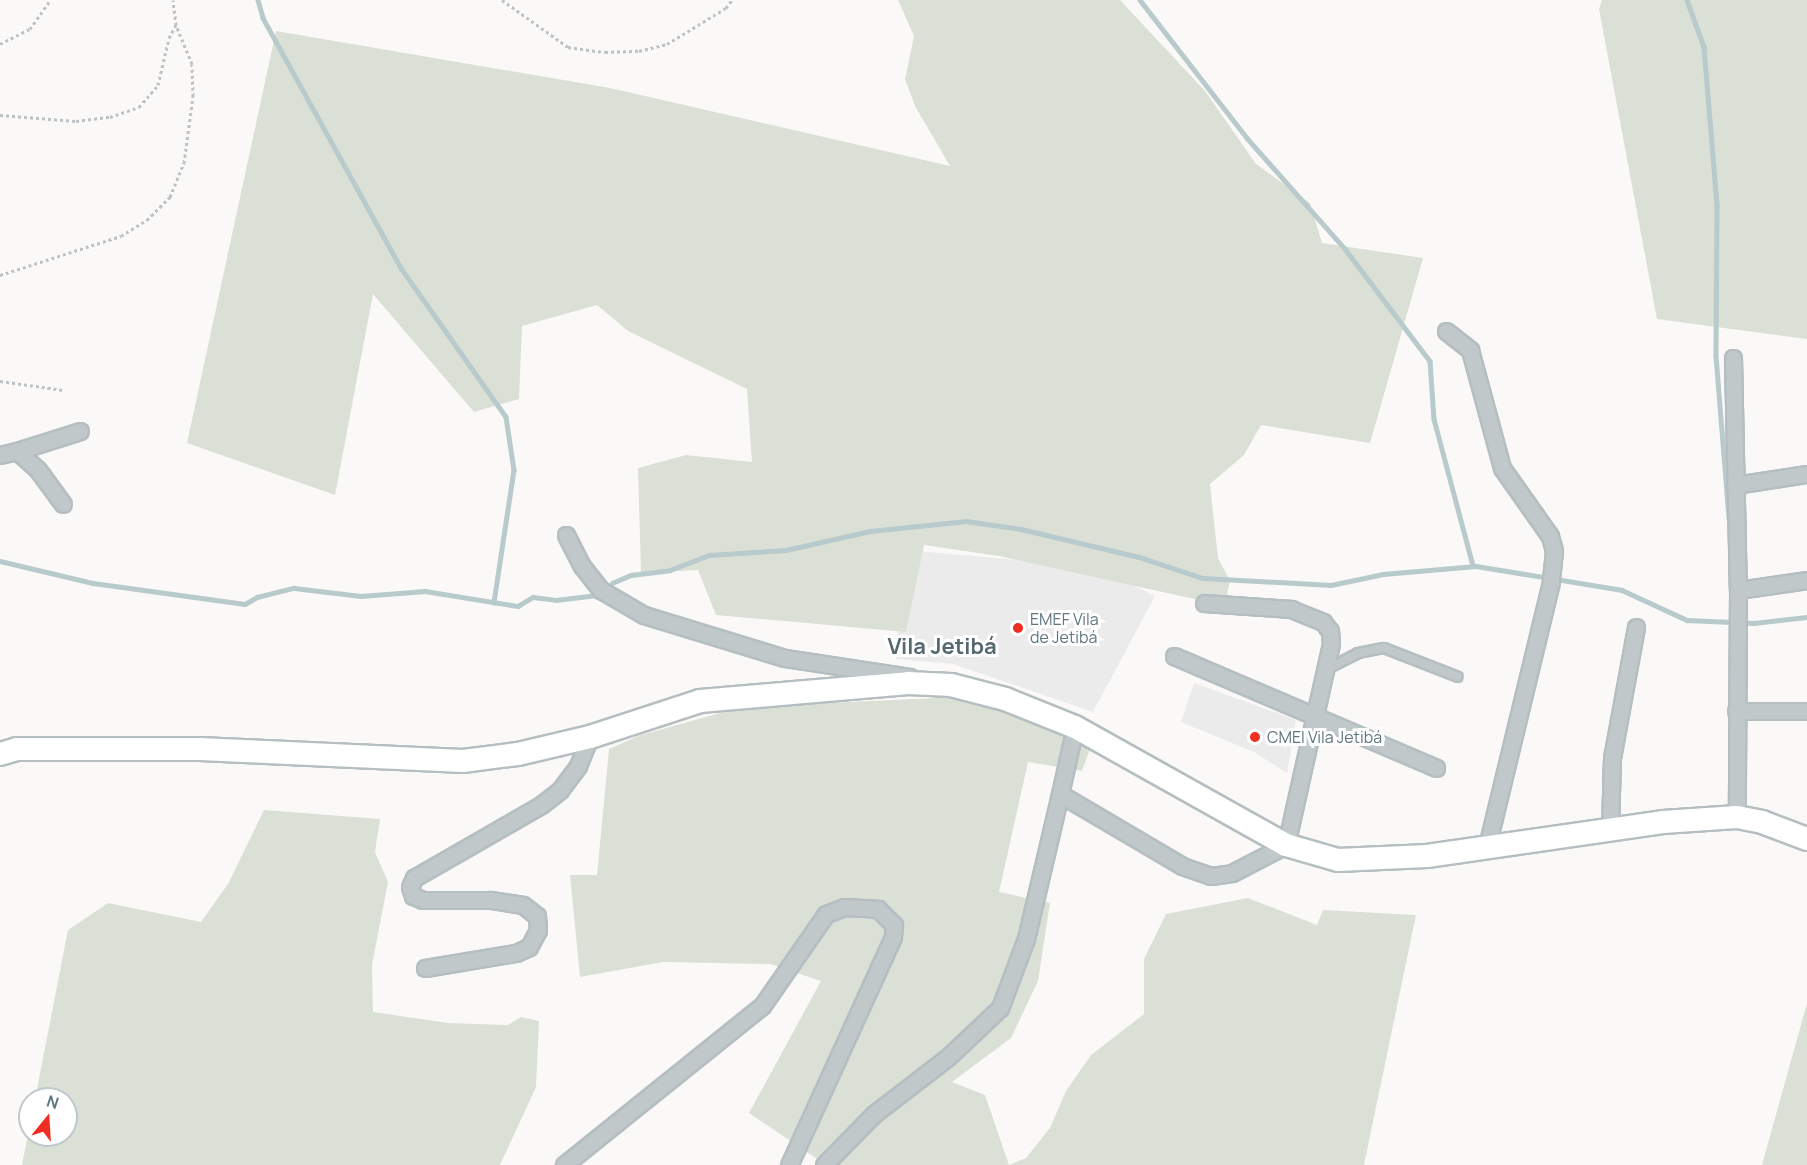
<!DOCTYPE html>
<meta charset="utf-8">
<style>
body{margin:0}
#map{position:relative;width:1807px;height:1165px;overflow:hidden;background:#faf9f7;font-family:Manrope,sans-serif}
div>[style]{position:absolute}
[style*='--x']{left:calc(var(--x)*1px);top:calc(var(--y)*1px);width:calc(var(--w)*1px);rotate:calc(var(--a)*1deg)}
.built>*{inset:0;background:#ebebeb}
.green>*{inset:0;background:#dbe0d6}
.stream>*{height:4.5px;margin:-2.25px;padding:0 2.25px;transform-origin:2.25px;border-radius:2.25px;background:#b8cacb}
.path>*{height:3px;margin-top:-1.5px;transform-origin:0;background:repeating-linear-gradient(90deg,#bdc2c4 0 3px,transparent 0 6px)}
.roads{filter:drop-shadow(2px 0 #b5bec1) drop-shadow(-2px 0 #b5bec1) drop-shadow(0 2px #b5bec1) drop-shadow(0 -2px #b5bec1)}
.lane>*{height:8px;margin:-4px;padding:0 4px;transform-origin:4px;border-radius:4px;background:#c0c8ca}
.street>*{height:15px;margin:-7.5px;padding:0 7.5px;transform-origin:7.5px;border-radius:7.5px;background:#c0c8ca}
.secondary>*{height:22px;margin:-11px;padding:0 11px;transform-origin:11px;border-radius:11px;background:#fff}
.dots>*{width:16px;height:16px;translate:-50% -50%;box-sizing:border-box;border:3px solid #fff;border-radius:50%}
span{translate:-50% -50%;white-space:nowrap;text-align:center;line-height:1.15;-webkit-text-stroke:6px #fff;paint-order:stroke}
.poi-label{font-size:16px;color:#5e767f}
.left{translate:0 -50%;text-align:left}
.district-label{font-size:22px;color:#55686f;font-weight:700}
.north{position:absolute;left:18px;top:1087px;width:60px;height:60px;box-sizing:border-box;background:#fff;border:2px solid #bfc8cc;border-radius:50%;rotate:18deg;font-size:16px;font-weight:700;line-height:24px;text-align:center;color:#5e767f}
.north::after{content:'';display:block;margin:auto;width:21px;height:27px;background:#f02d21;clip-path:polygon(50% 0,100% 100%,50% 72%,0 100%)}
</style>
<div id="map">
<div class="built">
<i style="clip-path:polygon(906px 550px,1098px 567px,1155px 596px,1093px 712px,953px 664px,895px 659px)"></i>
<i style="clip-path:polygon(1194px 683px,1296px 720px,1287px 773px,1254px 752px,1181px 722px)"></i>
</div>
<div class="green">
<i style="clip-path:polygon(898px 0,1120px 0,1205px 91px,1256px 164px,1310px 203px,1322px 243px,1423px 258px,1370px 443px,1261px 425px,1244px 455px,1210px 484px,1218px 558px,1230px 581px,1227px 595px,1199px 600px,999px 556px,924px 545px,906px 632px,716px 615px,698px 570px,641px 573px,638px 468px,686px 455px,752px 462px,747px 389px,628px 331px,597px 305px,522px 326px,519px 399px,474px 412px,373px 294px,335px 495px,187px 443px,276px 31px,610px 88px,950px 166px,915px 106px,905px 79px,914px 36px)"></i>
<i style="clip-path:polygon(1602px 0,1807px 0,1807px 339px,1657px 319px,1599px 9px)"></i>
<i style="clip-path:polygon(960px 697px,1095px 735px,1082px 771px,1028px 762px,999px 892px,1050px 903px,1038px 981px,1011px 1038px,952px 1082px,985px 1095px,1009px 1165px,1026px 1158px,1050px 1128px,1066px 1091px,1091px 1055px,1144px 1014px,1144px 959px,1166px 914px,1248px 898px,1317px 925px,1323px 910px,1416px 915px,1364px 1165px,819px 1165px,820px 1161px,749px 1113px,821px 981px,770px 964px,663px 962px,580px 977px,570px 875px,597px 875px,609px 749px,638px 736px,741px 707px)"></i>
<i style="clip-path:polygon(264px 810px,380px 819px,375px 852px,388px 882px,372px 965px,373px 1012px,448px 1023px,508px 1025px,521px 1017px,539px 1021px,536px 1087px,500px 1165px,22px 1165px,30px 1124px,30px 1135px,66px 1135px,66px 1099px,35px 1099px,68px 930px,108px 903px,201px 922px,228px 884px)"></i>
<i style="clip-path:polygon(1807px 1003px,1807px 1165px,1762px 1165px)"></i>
</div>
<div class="stream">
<i style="--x:258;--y:0;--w:19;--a:74"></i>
<i style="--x:263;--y:18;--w:286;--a:61.1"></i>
<i style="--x:401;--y:268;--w:182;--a:54.8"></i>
<i style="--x:506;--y:417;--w:54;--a:81.4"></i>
<i style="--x:514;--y:470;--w:134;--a:98.6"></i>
<i style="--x:1140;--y:0;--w:175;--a:52.2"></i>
<i style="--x:1247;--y:138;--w:149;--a:48.5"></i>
<i style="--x:1346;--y:250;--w:139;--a:52.9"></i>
<i style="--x:1430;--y:361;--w:58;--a:86.1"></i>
<i style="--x:1434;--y:419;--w:152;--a:75.1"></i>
<i style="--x:1687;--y:0;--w:50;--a:70.1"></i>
<i style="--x:1704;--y:47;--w:160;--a:85.3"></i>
<i style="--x:1717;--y:206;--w:150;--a:90.4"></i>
<i style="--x:1716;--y:356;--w:163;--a:85.4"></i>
<i style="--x:0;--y:561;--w:96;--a:13.3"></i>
<i style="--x:93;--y:583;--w:153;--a:7.9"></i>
<i style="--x:245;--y:604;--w:14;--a:-30"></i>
<i style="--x:257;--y:597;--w:38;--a:-14"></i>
<i style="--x:294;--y:588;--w:67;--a:6.8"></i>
<i style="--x:361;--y:596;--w:64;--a:-4.5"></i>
<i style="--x:425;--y:591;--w:94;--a:9.2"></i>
<i style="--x:518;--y:606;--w:17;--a:-31"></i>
<i style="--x:533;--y:597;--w:23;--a:7"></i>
<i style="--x:556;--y:600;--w:39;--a:-7"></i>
<i style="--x:612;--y:583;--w:21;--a:-23"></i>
<i style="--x:631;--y:575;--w:39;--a:-7"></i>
<i style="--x:670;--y:570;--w:42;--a:-21"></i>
<i style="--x:709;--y:555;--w:77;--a:-3.7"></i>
<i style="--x:786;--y:550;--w:86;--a:-12.7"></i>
<i style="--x:870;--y:531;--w:97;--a:-5.9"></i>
<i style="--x:966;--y:521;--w:56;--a:8.3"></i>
<i style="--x:1021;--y:529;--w:121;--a:13.3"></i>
<i style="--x:1139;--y:557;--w:67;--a:18.2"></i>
<i style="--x:1203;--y:578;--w:128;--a:3.1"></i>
<i style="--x:1331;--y:585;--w:53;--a:-11.9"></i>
<i style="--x:1383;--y:574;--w:93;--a:-4.9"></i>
<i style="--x:1476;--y:566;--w:148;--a:9.3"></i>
<i style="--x:1622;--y:590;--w:72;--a:24.8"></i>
<i style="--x:1687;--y:620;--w:67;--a:2.6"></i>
<i style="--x:1754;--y:623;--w:53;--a:-6.5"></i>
</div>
<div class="path">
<i style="--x:502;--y:0;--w:81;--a:35.5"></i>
<i style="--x:568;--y:47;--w:37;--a:8"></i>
<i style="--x:605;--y:52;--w:34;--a:-2"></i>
<i style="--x:639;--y:51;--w:29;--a:-14"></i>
<i style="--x:667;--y:44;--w:69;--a:-31.4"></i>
<i style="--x:726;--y:8;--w:10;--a:-53"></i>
<i style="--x:0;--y:44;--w:34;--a:-27"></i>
<i style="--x:30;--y:29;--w:35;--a:-55"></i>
<i style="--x:0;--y:115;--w:76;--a:4.5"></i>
<i style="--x:76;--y:121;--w:34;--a:-7"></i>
<i style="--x:110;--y:117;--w:31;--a:-19"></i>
<i style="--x:139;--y:107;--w:29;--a:-49"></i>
<i style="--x:158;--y:85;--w:48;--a:-76.8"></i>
<i style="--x:169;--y:38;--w:15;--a:-62"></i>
<i style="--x:0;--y:275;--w:127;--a:-17.9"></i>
<i style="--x:121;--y:236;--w:31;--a:-32"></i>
<i style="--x:147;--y:220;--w:33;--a:-45"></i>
<i style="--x:170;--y:197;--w:37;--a:-68"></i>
<i style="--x:184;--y:163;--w:68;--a:-82.3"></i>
<i style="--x:193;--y:96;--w:32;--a:-92"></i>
<i style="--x:192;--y:64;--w:42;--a:-112.3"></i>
<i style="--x:176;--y:25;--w:25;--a:-97"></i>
<i style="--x:0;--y:381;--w:64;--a:8.1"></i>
</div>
<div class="roads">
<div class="lane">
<i style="--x:1327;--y:669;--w:35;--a:-27"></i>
<i style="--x:1358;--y:653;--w:26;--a:-11"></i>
<i style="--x:1384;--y:648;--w:79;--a:21.4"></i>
</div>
<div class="street">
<i style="--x:1446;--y:331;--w:31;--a:38"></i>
<i style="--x:1470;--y:350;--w:122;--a:74.8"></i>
<i style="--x:1502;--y:468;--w:83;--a:54.8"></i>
<i style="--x:1550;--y:536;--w:16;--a:75"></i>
<i style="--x:1554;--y:551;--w:31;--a:96"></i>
<i style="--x:1551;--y:582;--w:272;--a:103.6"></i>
<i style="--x:1733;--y:358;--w:232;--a:88.8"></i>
<i style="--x:1738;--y:590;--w:227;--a:90.3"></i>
<i style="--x:17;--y:451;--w:66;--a:-17.6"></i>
<i style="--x:0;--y:455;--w:17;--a:-13"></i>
<i style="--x:17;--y:451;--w:28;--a:42"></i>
<i style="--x:38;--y:470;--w:42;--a:53.7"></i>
<i style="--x:1735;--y:485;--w:73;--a:-8.7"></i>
<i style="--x:566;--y:535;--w:35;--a:63"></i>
<i style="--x:582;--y:566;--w:31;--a:52"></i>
<i style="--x:601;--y:590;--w:50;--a:30.2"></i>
<i style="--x:644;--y:615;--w:147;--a:17"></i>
<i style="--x:785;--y:658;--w:126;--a:8.6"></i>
<i style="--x:1738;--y:590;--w:70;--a:-8.2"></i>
<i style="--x:1174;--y:656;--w:285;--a:23.1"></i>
<i style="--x:1736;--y:711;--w:71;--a:0"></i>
<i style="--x:1075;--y:727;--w:69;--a:102.6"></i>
<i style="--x:1060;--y:794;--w:142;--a:30.5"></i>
<i style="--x:1182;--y:866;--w:31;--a:19"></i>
<i style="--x:1211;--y:876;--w:21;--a:-8"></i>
<i style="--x:1232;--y:873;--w:61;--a:-27.4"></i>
<i style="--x:1286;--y:845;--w:206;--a:-77.4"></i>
<i style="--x:1331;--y:644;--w:13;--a:-94"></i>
<i style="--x:1330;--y:631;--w:11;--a:-128"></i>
<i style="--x:1323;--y:622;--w:35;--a:-158"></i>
<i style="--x:1291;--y:609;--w:87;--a:-176.1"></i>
<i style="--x:1610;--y:829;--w:71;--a:-88.4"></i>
<i style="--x:1612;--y:758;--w:133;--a:-79.6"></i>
<i style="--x:425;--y:968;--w:92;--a:-9.4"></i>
<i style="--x:516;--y:953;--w:14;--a:-25"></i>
<i style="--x:529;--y:947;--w:19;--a:-62"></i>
<i style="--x:538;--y:930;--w:14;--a:-94"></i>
<i style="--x:537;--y:916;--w:18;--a:-142"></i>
<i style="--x:523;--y:905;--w:33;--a:-171"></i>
<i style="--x:490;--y:900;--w:67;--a:180"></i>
<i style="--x:423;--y:900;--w:11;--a:-158"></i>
<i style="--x:413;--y:896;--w:9;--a:-108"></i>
<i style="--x:410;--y:887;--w:10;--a:-66"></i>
<i style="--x:414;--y:878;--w:146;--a:-29.9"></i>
<i style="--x:541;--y:805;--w:24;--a:-38"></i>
<i style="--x:560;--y:790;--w:30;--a:-53"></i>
<i style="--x:578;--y:766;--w:31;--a:-68"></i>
<i style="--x:564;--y:1165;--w:254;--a:-38.8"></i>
<i style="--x:762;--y:1006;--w:112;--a:-55.2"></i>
<i style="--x:826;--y:914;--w:19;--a:-21"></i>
<i style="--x:844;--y:907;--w:34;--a:3"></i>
<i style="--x:878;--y:909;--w:23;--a:45"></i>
<i style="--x:894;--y:925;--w:12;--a:95"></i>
<i style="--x:893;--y:937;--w:251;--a:114.5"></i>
<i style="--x:824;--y:1165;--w:71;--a:-45.6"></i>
<i style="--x:874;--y:1114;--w:93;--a:-37.6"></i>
<i style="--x:948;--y:1057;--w:71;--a:-43.3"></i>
<i style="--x:1000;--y:1008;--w:74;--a:-69.4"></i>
<i style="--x:1026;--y:939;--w:149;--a:-76.8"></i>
</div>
<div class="secondary">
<i style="--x:0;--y:754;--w:18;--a:-16"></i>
<i style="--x:17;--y:749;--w:183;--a:0"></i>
<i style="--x:200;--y:749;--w:263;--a:2.6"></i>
<i style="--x:463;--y:761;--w:55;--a:-7.3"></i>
<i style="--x:518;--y:754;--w:74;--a:-13.3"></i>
<i style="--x:590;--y:737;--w:116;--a:-18.1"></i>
<i style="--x:700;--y:701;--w:209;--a:-4.9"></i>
<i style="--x:908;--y:683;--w:43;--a:2.7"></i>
<i style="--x:951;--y:685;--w:56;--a:14.5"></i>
<i style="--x:1005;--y:699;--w:75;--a:21.8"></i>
<i style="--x:1075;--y:727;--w:242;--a:29.2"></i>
<i style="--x:1286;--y:845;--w:54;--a:16.1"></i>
<i style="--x:1338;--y:860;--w:89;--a:-2.6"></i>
<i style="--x:1427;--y:856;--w:238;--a:-8.2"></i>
<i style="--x:1663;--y:822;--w:74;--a:-3.9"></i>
<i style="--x:1737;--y:817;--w:25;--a:11"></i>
<i style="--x:1762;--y:822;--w:48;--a:20.7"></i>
</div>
</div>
<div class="dots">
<i style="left:1018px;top:628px;background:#f02d21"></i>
<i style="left:1255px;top:737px;background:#f02d21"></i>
</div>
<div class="poi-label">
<span class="left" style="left:1030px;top:628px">EMEF Vila<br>de Jetibá</span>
<span class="left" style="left:1267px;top:737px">CMEI Vila Jetibá</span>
</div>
<div class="district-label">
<span style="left:942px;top:647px">Vila Jetibá</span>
</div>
<div class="north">N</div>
</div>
